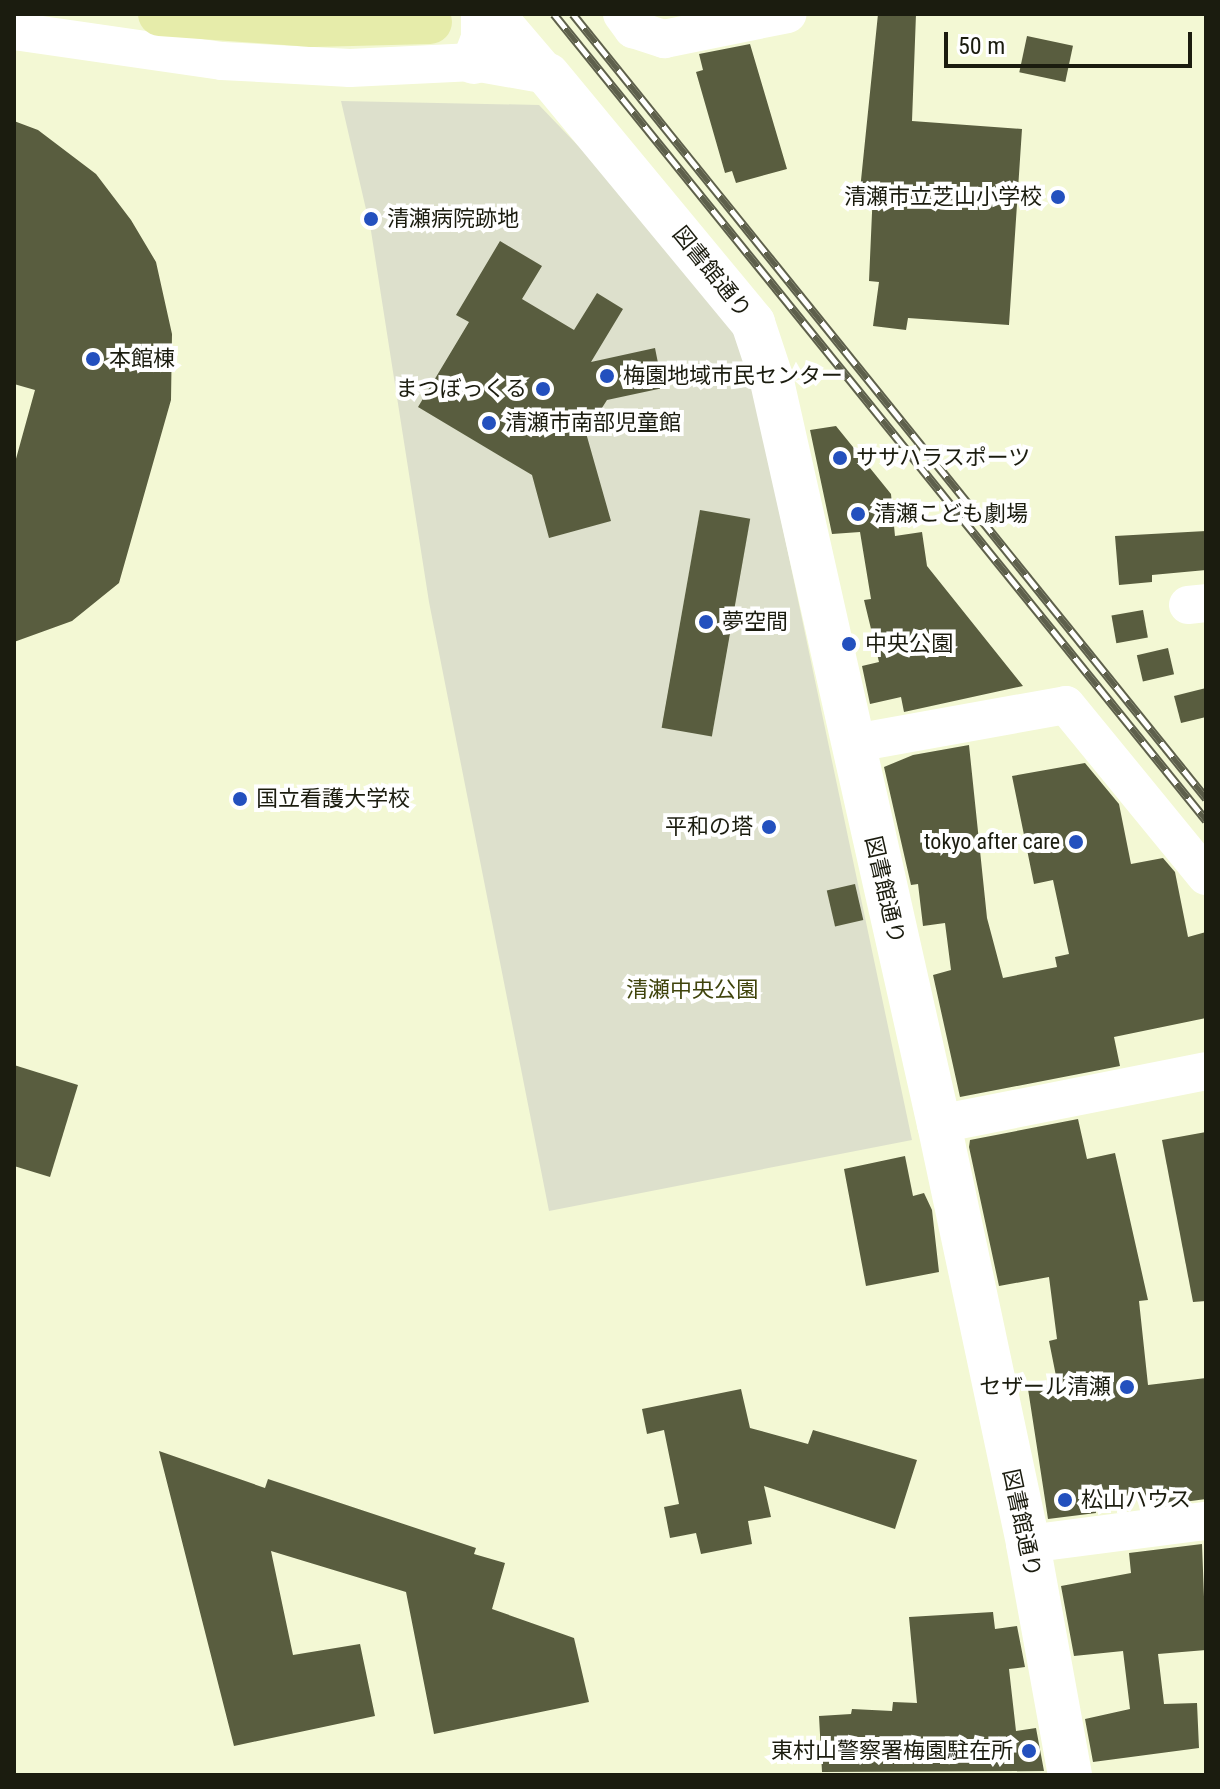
<!DOCTYPE html>
<meta charset="utf-8">
<style>
body{margin:0}
#map{position:relative;width:1220px;height:1789px;overflow:hidden;background:#f3f8d4;font-family:"Roboto Condensed","Noto Sans JP",sans-serif}
div>[style]{position:absolute}
[style*='--x']{left:calc(var(--x)*1px);top:calc(var(--y)*1px);width:calc(var(--w)*1px);rotate:calc(var(--a)*1deg)}
.green>*{inset:0;background:#dde0cc}
.building>*{inset:0;background:#595d3f;transform-origin:0 0}
.minor>*{height:38px;margin:-19px;padding:0 19px;transform-origin:19px;border-radius:19px;background:#fff}
.tertiary>*{height:44px;margin:-22px;padding:0 22px;transform-origin:22px;border-radius:22px;background:#fff}
.primary>*{height:44px;margin:-22px;padding:0 22px;transform-origin:22px;border-radius:22px;background:#e6ecaa}
.rail>*{height:9px;margin-top:-4.5px;transform-origin:0;background:repeating-linear-gradient(90deg,#fff 0 18px,#5e604c 0 36px);box-sizing:border-box;border-block:2px solid #5e604c}
.dots>*{width:22px;height:22px;translate:-50% -50%;box-sizing:border-box;border:4px solid #fff;border-radius:50%}
span{translate:-50% -50%;white-space:nowrap;text-align:center;line-height:1.15;-webkit-text-stroke:8px #fff;paint-order:stroke}
.poi-label{font-size:22px;color:#1b1c0f}
.right{translate:-100% -50%;text-align:right}
.left{translate:0 -50%;text-align:left}
.street-label{font-size:22px;color:#1b1c0f}
.park-label{font-size:22px;color:#40440c}
.frame{position:absolute;inset:0;border:16px solid #1b1c0f;pointer-events:none}
.scale{position:absolute;left:944px;top:32px;width:248px;height:36px;box-sizing:border-box;border:4px solid #1b1c0f;border-top:0;padding-left:10px;font-size:24px;line-height:28px;white-space:nowrap;color:#1b1c0f;-webkit-text-stroke:6px #fff;paint-order:stroke}
</style>
<div id="map">
<div class="green">
<i style="clip-path:polygon(341px 101px,539px 105px,630px 200px,741px 330px,912px 1140px,549px 1211px,429px 602px,371px 231px)"></i>
</div>
<div class="building">
<i style="clip-path:polygon(878px 14px,916px 14px,912px 121px,1022px 129px,1009px 325px,908px 318px,906px 330px,873px 326px,879px 282px,869px 281px,873px 190px,860px 190px)"></i>
<i style="left:1027px;top:36px;width:47px;height:37px;rotate:12deg"></i>
<i style="clip-path:polygon(750px 44px,787px 169px,736px 183px,732px 171px,725px 173px,696px 72px,703px 70px,699px 54px)"></i>
<i style="clip-path:polygon(14px 121px,38px 130px,96px 174px,131px 220px,156px 262px,172px 334px,171px 400px,119px 583px,72px 621px,14px 642px,14px 466px,35px 390px,14px 384px)"></i>
<i style="clip-path:polygon(500px 241px,542px 266px,522px 299px,574px 330px,597px 293px,623px 309px,591px 362px,655px 348px,663px 388px,607px 400px,586px 433px,611px 521px,549px 538px,532px 475px,418px 407px,469px 322px,456px 315px)"></i>
<i style="clip-path:polygon(836px 426px,891px 494px,895px 536px,922px 532px,927px 566px,1023px 686px,904px 712px,901px 697px,870px 704px,862px 666px,879px 662px,864px 600px,871px 599px,860px 532px,832px 534px,810px 430px)"></i>
<i style="left:700px;top:510px;width:51px;height:221px;rotate:10deg"></i>
<i style="clip-path:polygon(1206px 531px,1206px 570px,1152px 575px,1152px 582px,1119px 585px,1115px 536px)"></i>
<i style="left:1143px;top:610px;width:28px;height:32px;rotate:80deg"></i>
<i style="left:1168px;top:648px;width:27px;height:32px;rotate:77deg"></i>
<i style="clip-path:polygon(1206px 688px,1206px 717px,1181px 723px,1174px 696px)"></i>
<i style="clip-path:polygon(969px 745px,987px 918px,1003px 978px,1057px 967px,1055px 957px,1069px 954px,1053px 880px,1034px 884px,1012px 776px,1085px 763px,1119px 804px,1131px 864px,1163px 858px,1175px 872px,1188px 937px,1206px 932px,1206px 1018px,1114px 1037px,1120px 1066px,960px 1097px,933px 975px,951px 970px,945px 923px,923px 926px,918px 884px,911px 885px,884px 767px,913px 755px)"></i>
<i style="left:855px;top:884px;width:37px;height:29px;rotate:77deg"></i>
<i style="clip-path:polygon(14px 1065px,78px 1085px,50px 1177px,14px 1166px)"></i>
<i style="clip-path:polygon(1078px 1119px,1087px 1159px,1115px 1153px,1148px 1300px,1139px 1301px,1148px 1385px,1206px 1378px,1206px 1499px,1146px 1507px,1144px 1494px,1094px 1499px,1096px 1513px,1048px 1519px,1028px 1389px,1058px 1386px,1049px 1341px,1057px 1339px,1049px 1277px,999px 1286px,969px 1147px,970px 1140px)"></i>
<i style="clip-path:polygon(1206px 1132px,1206px 1301px,1193px 1302px,1162px 1140px)"></i>
<i style="clip-path:polygon(905px 1156px,913px 1196px,924px 1193px,932px 1210px,939px 1272px,866px 1286px,844px 1169px)"></i>
<i style="clip-path:polygon(741px 1389px,750px 1428px,808px 1444px,813px 1430px,917px 1460px,895px 1529px,764px 1486px,771px 1517px,748px 1521px,752px 1544px,701px 1554px,696px 1533px,670px 1538px,664px 1507px,679px 1504px,664px 1430px,647px 1434px,642px 1409px)"></i>
<i style="clip-path:polygon(159px 1451px,265px 1488px,268px 1479px,476px 1548px,474px 1554px,505px 1563px,492px 1609px,574px 1638px,589px 1702px,434px 1734px,406px 1592px,271px 1551px,293px 1655px,360px 1644px,375px 1716px,234px 1746px)"></i>
<i style="clip-path:polygon(1202px 1544px,1206px 1650px,1158px 1654px,1164px 1704px,1197px 1703px,1199px 1748px,1093px 1762px,1085px 1719px,1130px 1709px,1123px 1651px,1074px 1656px,1061px 1586px,1131px 1573px,1129px 1553px)"></i>
<i style="clip-path:polygon(993px 1612px,995px 1629px,1017px 1626px,1025px 1667px,1009px 1669px,1016px 1731px,1036px 1728px,1044px 1771px,822px 1772px,819px 1716px,851px 1714px,852px 1709px,892px 1711px,893px 1702px,917px 1703px,909px 1617px)"></i>
</div>
<div class="minor">
<i style="--x:496;--y:14;--w:80;--a:49.6"></i>
<i style="--x:622;--y:14;--w:19;--a:54"></i>
<i style="--x:633;--y:29;--w:33;--a:18"></i>
<i style="--x:664;--y:39;--w:126;--a:-11.4"></i>
<i style="--x:14;--y:31;--w:210;--a:8.2"></i>
<i style="--x:222;--y:61;--w:128;--a:3.1"></i>
<i style="--x:350;--y:68;--w:124;--a:-2.8"></i>
<i style="--x:474;--y:62;--w:75;--a:10"></i>
<i style="--x:1188;--y:605;--w:18;--a:-6"></i>
<i style="--x:855;--y:743;--w:214;--a:-10.2"></i>
<i style="--x:1066;--y:705;--w:221;--a:50.7"></i>
<i style="--x:939;--y:1124;--w:272;--a:-11.2"></i>
<i style="--x:1028;--y:1544;--w:179;--a:-7.4"></i>
</div>
<div class="tertiary">
<i style="--x:474;--y:62;--w:26;--a:-69"></i>
<i style="--x:483;--y:38;--w:24;--a:-90"></i>
<i style="--x:548;--y:75;--w:322;--a:50.4"></i>
<i style="--x:753;--y:323;--w:57;--a:71.6"></i>
<i style="--x:771;--y:377;--w:766;--a:77.33"></i>
<i style="--x:939;--y:1124;--w:429;--a:78"></i>
<i style="--x:1028;--y:1544;--w:235;--a:79.7"></i>
</div>
<div class="primary">
<i style="--x:160;--y:14;--w:153;--a:4.1"></i>
<i style="--x:313;--y:25;--w:117;--a:-1.5"></i>
</div>
<div class="rail">
<i style="--x:554;--y:14;--w:1037;--a:51.03"></i>
<i style="--x:573;--y:14;--w:1008;--a:51.08"></i>
</div>
<div class="dots">
<i style="left:1058px;top:197px;background:#2350be"></i>
<i style="left:371px;top:219px;background:#2350be"></i>
<i style="left:93px;top:359px;background:#2350be"></i>
<i style="left:607px;top:376px;background:#2350be"></i>
<i style="left:543px;top:389px;background:#2350be"></i>
<i style="left:489px;top:423px;background:#2350be"></i>
<i style="left:840px;top:458px;background:#2350be"></i>
<i style="left:858px;top:514px;background:#2350be"></i>
<i style="left:706px;top:622px;background:#2350be"></i>
<i style="left:849px;top:644px;background:#2350be"></i>
<i style="left:240px;top:799px;background:#2350be"></i>
<i style="left:769px;top:827px;background:#2350be"></i>
<i style="left:1076px;top:842px;background:#2350be"></i>
<i style="left:1127px;top:1387px;background:#2350be"></i>
<i style="left:1065px;top:1500px;background:#2350be"></i>
<i style="left:1029px;top:1751px;background:#2350be"></i>
</div>
<div class="poi-label">
<span class="right" style="left:1042px;top:197px">清瀬市立芝山小学校</span>
<span class="left" style="left:387px;top:219px">清瀬病院跡地</span>
<span class="left" style="left:109px;top:359px">本館棟</span>
<span class="left" style="left:623px;top:376px">梅園地域市民センター</span>
<span class="right" style="left:527px;top:389px">まつぼっくる</span>
<span class="left" style="left:505px;top:423px">清瀬市南部児童館</span>
<span class="left" style="left:856px;top:458px">ササハラスポーツ</span>
<span class="left" style="left:874px;top:514px">清瀬こども劇場</span>
<span class="left" style="left:722px;top:622px">夢空間</span>
<span class="left" style="left:865px;top:644px">中央公園</span>
<span class="left" style="left:256px;top:799px">国立看護大学校</span>
<span class="right" style="left:753px;top:827px">平和の塔</span>
<span class="right" style="left:1060px;top:842px">tokyo after care</span>
<span class="right" style="left:1111px;top:1387px">セザール清瀬</span>
<span class="left" style="left:1081px;top:1500px">松山ハウス</span>
<span class="right" style="left:1013px;top:1751px">東村山警察署梅園駐在所</span>
</div>
<div class="street-label">
<span style="left:712px;top:272px;rotate:51deg">図書館通り</span>
<span style="left:885px;top:890px;rotate:77deg">図書館通り</span>
<span style="left:1022px;top:1523px;rotate:78deg">図書館通り</span>
</div>
<div class="park-label">
<span style="left:692px;top:990px">清瀬中央公園</span>
</div>
<div class="frame"></div>
<div class="scale">50 m</div>
</div>
